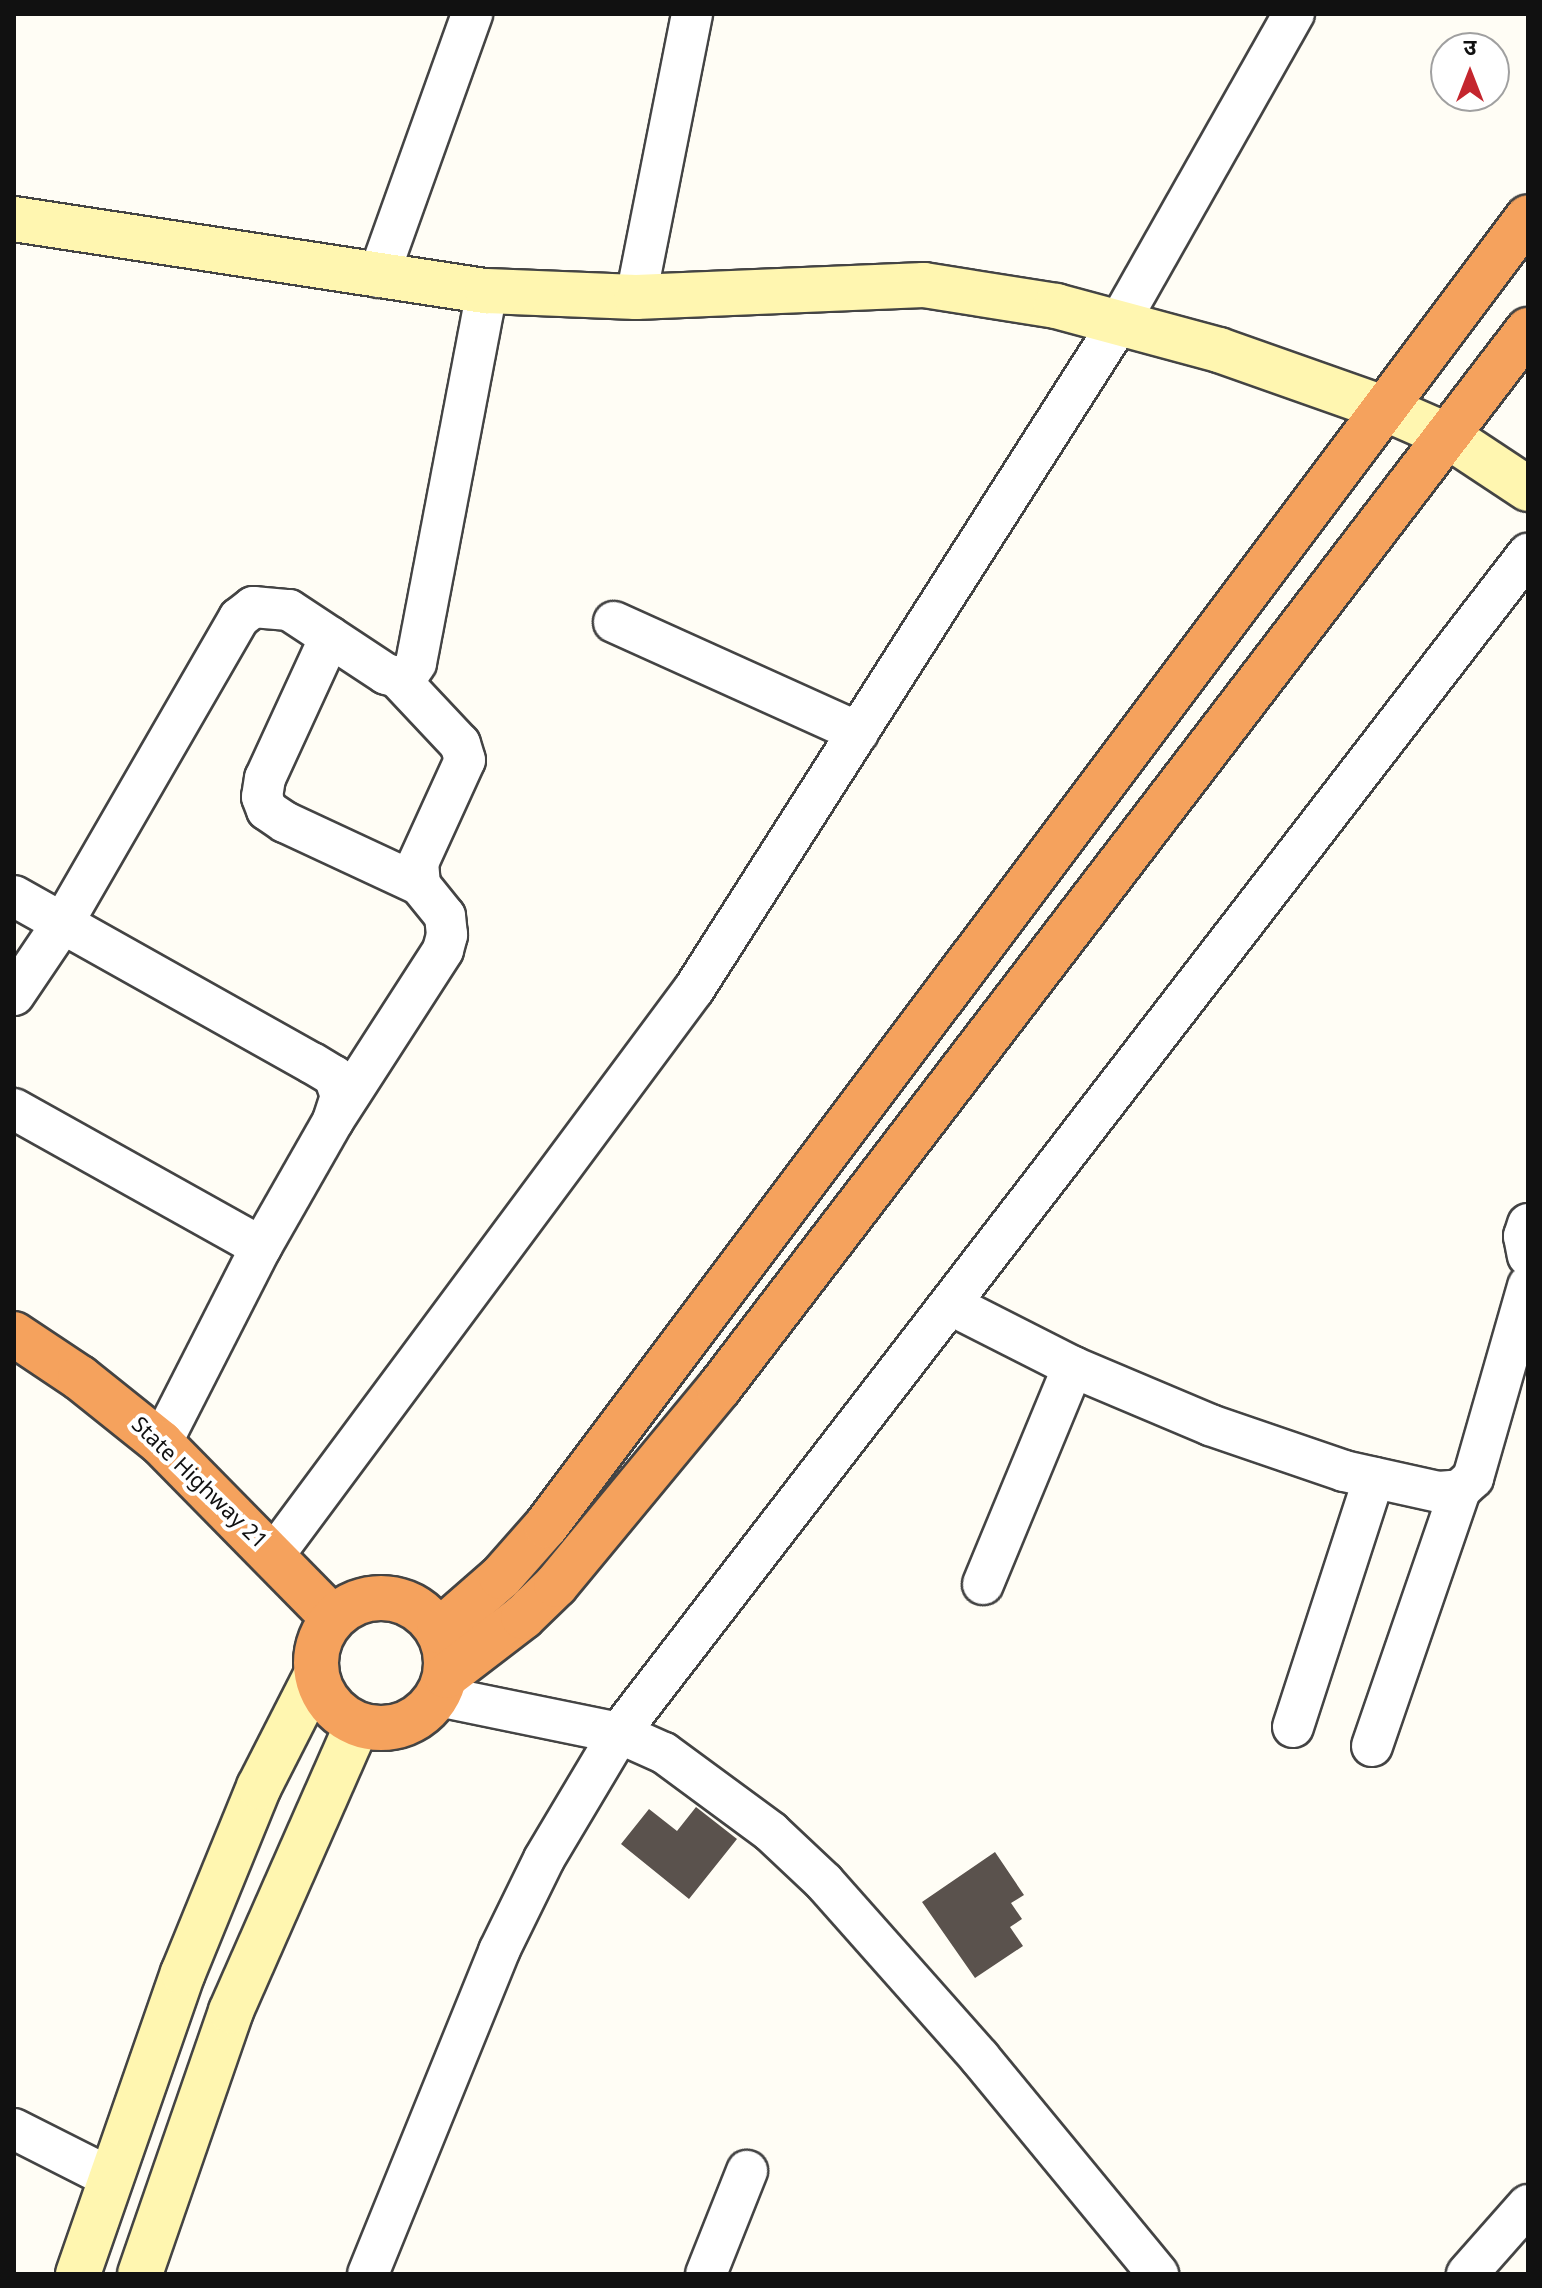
<!DOCTYPE html>
<meta charset="utf-8">
<style>
body{margin:0}
#map{position:relative;width:1542px;height:2288px;overflow:hidden;background:#fffdf5;font-family:Georgia,"Noto Sans Devanagari",serif}
div>[style]{position:absolute}
[style*='--x']{left:calc(var(--x)*1px);top:calc(var(--y)*1px);width:calc(var(--w)*1px);rotate:calc(var(--a)*1deg)}
.building>*{inset:0;background:#5a524d}
.roads{filter:drop-shadow(2px 0 #444) drop-shadow(-2px 0 #444) drop-shadow(0 2px #444) drop-shadow(0 -2px #444)}
.street>*{height:40px;margin:-20px;padding:0 20px;transform-origin:20px;border-radius:20px;background:#fff}
.secondary>*{height:44px;margin:-22px;padding:0 22px;transform-origin:22px;border-radius:22px;background:#fff6b0}
.highway>*{height:44px;margin:-22px;padding:0 22px;transform-origin:22px;border-radius:22px;background:#f5a25d}
.highway>.ring{margin:-22px;padding:0;box-sizing:content-box;background:none;border:44px solid #f5a25d;border-radius:50%}
span{translate:-50% -50%;white-space:nowrap;text-align:center;line-height:1.15;-webkit-text-stroke:8px #fff;paint-order:stroke}
.street-label{font-size:22px;color:#111}
.frame{position:absolute;inset:0;border:16px solid #111;pointer-events:none}
.north{position:absolute;left:1430px;top:32px;width:80px;height:80px;box-sizing:border-box;background:#fff;border:2px solid #a0a0a0;border-radius:50%;rotate:0deg;font-size:22px;font-weight:700;line-height:32px;text-align:center;color:#111}
.north::after{content:'';display:block;margin:auto;width:28px;height:36px;background:#c4262e;clip-path:polygon(50% 0,100% 100%,50% 72%,0 100%)}
</style>
<div id="map">
<div class="building">
<i style="clip-path:polygon(696px 1807px,737px 1839px,689px 1899px,621px 1844px,649px 1809px,677px 1831px)"></i>
<i style="clip-path:polygon(995px 1852px,1024px 1895px,1011px 1903px,1022px 1919px,1010px 1927px,1023px 1946px,975px 1978px,922px 1902px)"></i>
</div>
<div class="roads">
<div class="street">
<i style="--x:378;--y:277;--w:279;--a:-70.3"></i>
<i style="--x:636;--y:297;--w:288;--a:-78.8"></i>
<i style="--x:614;--y:622;--w:268;--a:24.3"></i>
<i style="--x:330;--y:637;--w:155;--a:114.7"></i>
<i style="--x:265;--y:778;--w:19;--a:99"></i>
<i style="--x:262;--y:797;--w:14;--a:69"></i>
<i style="--x:267;--y:810;--w:22;--a:34"></i>
<i style="--x:285;--y:822;--w:149;--a:25"></i>
<i style="--x:14;--y:896;--w:342;--a:29.3"></i>
<i style="--x:312;--y:1063;--w:26;--a:31"></i>
<i style="--x:334;--y:1076;--w:21;--a:71"></i>
<i style="--x:341;--y:1096;--w:26;--a:108"></i>
<i style="--x:333;--y:1121;--w:145;--a:119.7"></i>
<i style="--x:261;--y:1247;--w:220;--a:117"></i>
<i style="--x:14;--y:995;--w:89;--a:-56"></i>
<i style="--x:64;--y:921;--w:350;--a:-60"></i>
<i style="--x:239;--y:618;--w:18;--a:-38"></i>
<i style="--x:253;--y:607;--w:36;--a:5"></i>
<i style="--x:289;--y:610;--w:116;--a:33.4"></i>
<i style="--x:386;--y:674;--w:11;--a:15"></i>
<i style="--x:397;--y:677;--w:12;--a:-14"></i>
<i style="--x:409;--y:674;--w:13;--a:-58"></i>
<i style="--x:416;--y:663;--w:379;--a:-79.2"></i>
<i style="--x:14;--y:1109;--w:283;--a:29.2"></i>
<i style="--x:333;--y:1121;--w:203;--a:-57.2"></i>
<i style="--x:443;--y:950;--w:16;--a:-75"></i>
<i style="--x:447;--y:935;--w:19;--a:-96"></i>
<i style="--x:445;--y:916;--w:40;--a:-129"></i>
<i style="--x:420;--y:885;--w:22;--a:-95"></i>
<i style="--x:418;--y:863;--w:113;--a:-65.5"></i>
<i style="--x:465;--y:760;--w:17;--a:-107"></i>
<i style="--x:460;--y:744;--w:92;--a:-133.2"></i>
<i style="--x:1528;--y:1224;--w:13;--a:108"></i>
<i style="--x:1524;--y:1236;--w:20;--a:79"></i>
<i style="--x:951;--y:1305;--w:137;--a:26.9"></i>
<i style="--x:1073;--y:1367;--w:149;--a:22.9"></i>
<i style="--x:1210;--y:1425;--w:142;--a:18.9"></i>
<i style="--x:1344;--y:1471;--w:97;--a:12.5"></i>
<i style="--x:1439;--y:1492;--w:21;--a:-5"></i>
<i style="--x:1460;--y:1490;--w:18;--a:-43"></i>
<i style="--x:1473;--y:1478;--w:200;--a:-74"></i>
<i style="--x:273;--y:1556;--w:706;--a:-53.41"></i>
<i style="--x:694;--y:989;--w:792;--a:-57.47"></i>
<i style="--x:1120;--y:321;--w:353;--a:-60.5"></i>
<i style="--x:983;--y:1584;--w:235;--a:-67.5"></i>
<i style="--x:438;--y:1696;--w:185;--a:11.6"></i>
<i style="--x:619;--y:1733;--w:49;--a:24"></i>
<i style="--x:664;--y:1753;--w:133;--a:36.4"></i>
<i style="--x:771;--y:1832;--w:73;--a:43.3"></i>
<i style="--x:824;--y:1882;--w:235;--a:48.4"></i>
<i style="--x:980;--y:2058;--w:280;--a:50.5"></i>
<i style="--x:1293;--y:1727;--w:262;--a:-72"></i>
<i style="--x:1372;--y:1746;--w:271;--a:-71"></i>
<i style="--x:14;--y:2129;--w:106;--a:26.8"></i>
<i style="--x:368;--y:2274;--w:349;--a:-67.9"></i>
<i style="--x:499;--y:1951;--w:102;--a:-63.9"></i>
<i style="--x:544;--y:1859;--w:147;--a:-59.2"></i>
<i style="--x:619;--y:1733;--w:1489;--a:-52.37"></i>
<i style="--x:706;--y:2274;--w:111;--a:-68.3"></i>
<i style="--x:1467;--y:2274;--w:92;--a:-48.5"></i>
</div>
<div class="secondary">
<i style="--x:14;--y:219;--w:478;--a:8.7"></i>
<i style="--x:487;--y:291;--w:149;--a:2.3"></i>
<i style="--x:636;--y:297;--w:288;--a:-2.4"></i>
<i style="--x:924;--y:285;--w:134;--a:9"></i>
<i style="--x:1056;--y:306;--w:169;--a:15.1"></i>
<i style="--x:1219;--y:350;--w:175;--a:19.4"></i>
<i style="--x:1384;--y:408;--w:70;--a:23.6"></i>
<i style="--x:1448;--y:436;--w:96;--a:33.5"></i>
<i style="--x:78;--y:2274;--w:319;--a:-70.8"></i>
<i style="--x:183;--y:1973;--w:201;--a:-67.8"></i>
<i style="--x:259;--y:1787;--w:126;--a:-63"></i>
<i style="--x:140;--y:2274;--w:278;--a:-70.9"></i>
<i style="--x:231;--y:2011;--w:313;--a:-66.2"></i>
</div>
<div class="highway">
<i style="--x:14;--y:1334;--w:79;--a:33.7"></i>
<i style="--x:80;--y:1378;--w:104;--a:38.7"></i>
<i style="--x:161;--y:1443;--w:245;--a:45.5"></i>
<i class="ring" style="left:316px;top:1598px;width:86px;height:86px"></i>
<i style="--x:439;--y:1631;--w:82;--a:-41.1"></i>
<i style="--x:501;--y:1577;--w:68;--a:-48.6"></i>
<i style="--x:546;--y:1526;--w:1636;--a:-53.12"></i>
<i style="--x:446;--y:1676;--w:97;--a:-37.5"></i>
<i style="--x:523;--y:1617;--w:46;--a:-44.1"></i>
<i style="--x:556;--y:1585;--w:256;--a:-50.4"></i>
<i style="--x:719;--y:1388;--w:1332;--a:-52.6"></i>
</div>
</div>
<div class="street-label">
<span style="left:198px;top:1484px;rotate:44deg">State Highway 21</span>
</div>
<div class="frame"></div>
<div class="north">उ</div>
</div>
